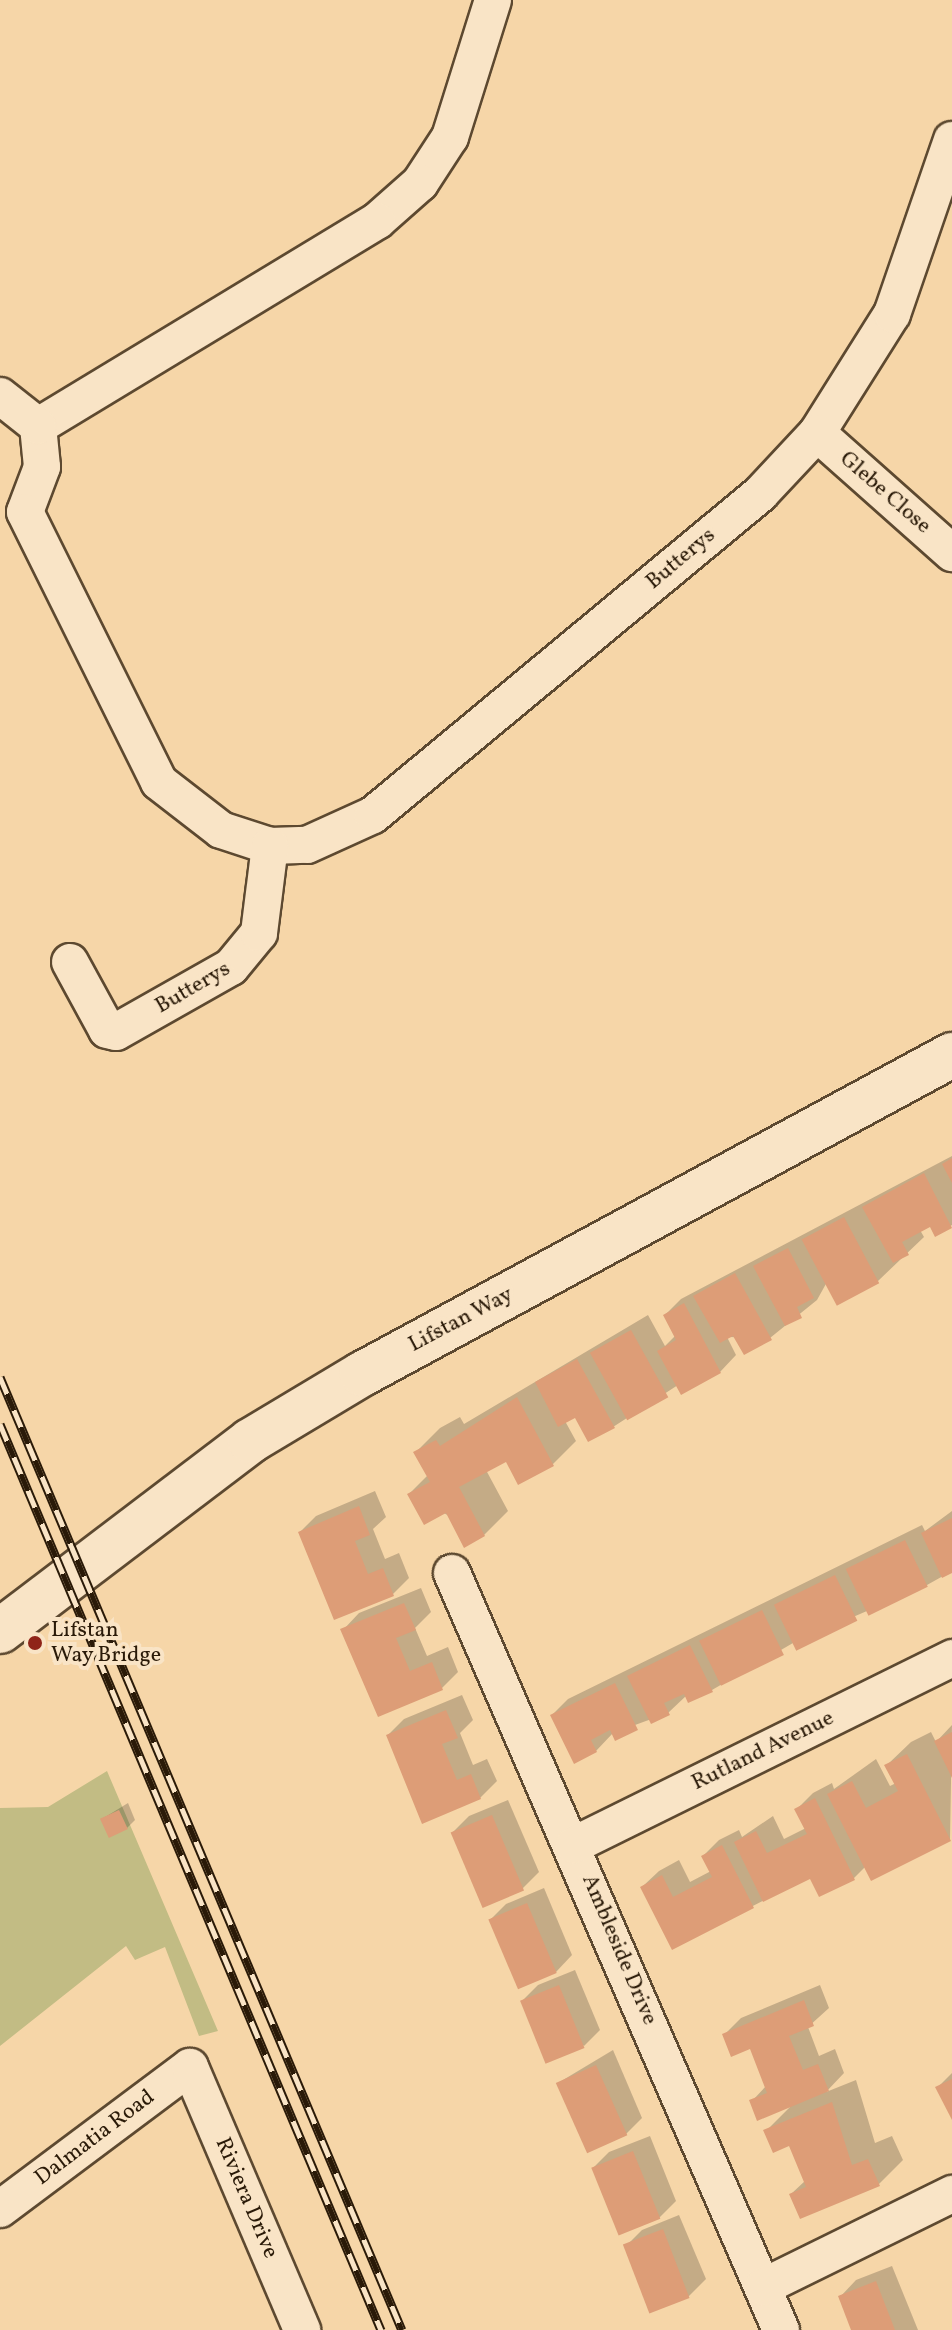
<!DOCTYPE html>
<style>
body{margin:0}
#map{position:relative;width:952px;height:2330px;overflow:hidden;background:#f6d6a8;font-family:Vollkorn,serif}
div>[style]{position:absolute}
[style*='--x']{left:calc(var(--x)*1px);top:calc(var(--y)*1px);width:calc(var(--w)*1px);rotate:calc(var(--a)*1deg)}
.green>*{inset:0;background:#c2bc84}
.shadow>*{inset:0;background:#0003}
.building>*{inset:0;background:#dd9d77;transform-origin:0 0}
.roads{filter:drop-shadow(2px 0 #5d4930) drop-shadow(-2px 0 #5d4930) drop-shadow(0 2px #5d4930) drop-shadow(0 -2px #5d4930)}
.minor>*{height:36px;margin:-18px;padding:0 18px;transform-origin:18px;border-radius:18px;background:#f9e4c6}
.tertiary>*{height:44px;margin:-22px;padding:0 22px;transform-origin:22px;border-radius:22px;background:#f9e4c6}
.rail>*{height:9px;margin-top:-4.5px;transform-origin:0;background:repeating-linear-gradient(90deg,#f9e4c6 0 18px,#2a1a08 0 36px);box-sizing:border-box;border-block:2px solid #2a1a08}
.dots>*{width:22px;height:22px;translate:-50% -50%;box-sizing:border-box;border:4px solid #f9e4c6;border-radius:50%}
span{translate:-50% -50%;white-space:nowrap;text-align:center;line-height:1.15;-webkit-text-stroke:8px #f9e4c6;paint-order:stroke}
.street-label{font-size:22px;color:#2a1a08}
.poi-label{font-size:22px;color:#2a1a08}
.left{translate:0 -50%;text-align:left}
</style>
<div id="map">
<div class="green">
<i style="clip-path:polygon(107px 1771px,218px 2031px,199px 2036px,165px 1947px,135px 1960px,126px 1946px,0 2046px,0 1808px,48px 1807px)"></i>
</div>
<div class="shadow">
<i style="clip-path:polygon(952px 1156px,952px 1225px,936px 1234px,930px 1224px,920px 1230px,924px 1237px,878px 1281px,827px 1282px,817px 1300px,770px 1338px,727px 1337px,736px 1355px,720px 1372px,678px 1385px,613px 1427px,576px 1415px,565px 1421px,576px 1441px,552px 1465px,507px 1459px,486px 1470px,508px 1511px,484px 1535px,409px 1494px,428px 1475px,416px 1452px,440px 1428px,460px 1417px,464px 1424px,648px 1315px,665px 1346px,676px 1335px,665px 1315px,681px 1299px)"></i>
<i style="clip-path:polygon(375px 1491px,386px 1517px,373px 1529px,385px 1559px,399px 1553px,409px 1578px,393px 1594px,300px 1532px,316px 1516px)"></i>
<i style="clip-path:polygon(952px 1511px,952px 1571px,927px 1585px,793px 1643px,712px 1690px,687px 1695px,668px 1713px,613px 1733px,596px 1751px,552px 1715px,568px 1699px,922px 1525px,925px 1531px)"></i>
<i style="clip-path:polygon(421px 1588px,431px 1612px,415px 1628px,427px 1656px,448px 1647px,458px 1672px,442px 1688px,379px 1715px,343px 1630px,359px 1613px)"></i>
<i style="clip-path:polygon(462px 1695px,473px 1720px,460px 1733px,473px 1765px,487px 1759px,497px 1781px,480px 1798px,388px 1735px,404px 1719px)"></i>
<i style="clip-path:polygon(952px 1725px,950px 1840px,866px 1866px,854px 1878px,811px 1876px,673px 1947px,642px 1887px,659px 1871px,679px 1860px,690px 1882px,711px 1871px,703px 1856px,719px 1840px,739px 1830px,742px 1837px,773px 1816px,784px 1839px,806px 1828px,797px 1809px,813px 1793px,832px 1783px,834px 1789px,876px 1759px,890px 1786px,896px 1783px,887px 1765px,911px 1742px,931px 1732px,936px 1742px)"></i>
<i style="clip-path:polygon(508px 1800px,539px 1872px,522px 1889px,452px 1833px,469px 1816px)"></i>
<i style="clip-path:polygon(128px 1803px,135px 1820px,127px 1828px,102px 1819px)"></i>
<i style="clip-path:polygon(544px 1888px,572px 1955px,556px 1972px,490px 1920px,506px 1904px)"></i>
<i style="clip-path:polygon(575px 1970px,600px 2030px,584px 2046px,522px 2001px,538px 1985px)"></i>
<i style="clip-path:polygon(820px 1985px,829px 2008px,808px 2027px,819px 2056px,835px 2049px,844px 2073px,826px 2092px,856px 2080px,875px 2143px,892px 2136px,903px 2160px,879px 2184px,791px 2194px,806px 2180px,790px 2144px,766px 2131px,792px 2105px,752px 2101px,766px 2086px,751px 2047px,724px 2035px,741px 2018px)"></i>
<i style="clip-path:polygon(613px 2050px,642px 2118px,626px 2134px,558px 2083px)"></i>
<i style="clip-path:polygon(952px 2073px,952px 2116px,938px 2087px)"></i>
<i style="clip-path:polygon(650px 2136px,676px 2201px,659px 2218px,593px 2168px,609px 2152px)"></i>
<i style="clip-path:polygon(679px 2215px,706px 2279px,689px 2296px,652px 2311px,626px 2246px,642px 2230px)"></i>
<i style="clip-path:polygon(892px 2266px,918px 2330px,853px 2330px,840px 2297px,856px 2280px)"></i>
</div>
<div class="building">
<i style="clip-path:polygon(952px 1158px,952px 1183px,942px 1164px)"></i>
<i style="clip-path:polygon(924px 1173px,952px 1228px,935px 1237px,930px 1227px,902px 1242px,909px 1255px,893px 1263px,862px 1207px)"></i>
<i style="left:844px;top:1217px;width:75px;height:48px;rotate:62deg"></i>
<i style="clip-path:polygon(788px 1248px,814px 1298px,797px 1307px,802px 1318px,785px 1326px,753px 1266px)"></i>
<i style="clip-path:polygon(735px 1273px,772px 1340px,744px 1355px,733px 1336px,720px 1343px,693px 1296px)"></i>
<i style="clip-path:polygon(684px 1303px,721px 1373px,681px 1395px,657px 1351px,676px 1340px,663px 1315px)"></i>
<i style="left:631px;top:1330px;width:77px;height:47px;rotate:61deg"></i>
<i style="clip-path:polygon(577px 1359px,615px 1428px,588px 1442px,575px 1418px,558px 1427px,535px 1382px)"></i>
<i style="clip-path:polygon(517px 1397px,554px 1466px,518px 1485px,506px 1462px,459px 1487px,485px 1536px,464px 1548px,446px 1513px,424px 1525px,407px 1494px,430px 1482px,413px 1452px,436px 1440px,440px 1446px)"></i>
<i style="clip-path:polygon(359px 1506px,370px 1535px,355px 1541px,368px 1574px,383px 1568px,394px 1596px,334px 1620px,298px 1532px)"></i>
<i style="clip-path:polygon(952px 1518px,952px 1573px,942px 1578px,921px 1533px)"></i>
<i style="left:905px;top:1540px;width:52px;height:66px;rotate:64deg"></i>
<i style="left:835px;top:1575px;width:51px;height:68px;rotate:64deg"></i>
<i style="clip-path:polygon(404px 1603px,416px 1630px,396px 1638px,410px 1671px,432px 1662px,443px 1690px,378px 1717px,340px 1629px)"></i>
<i style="left:762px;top:1610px;width:50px;height:70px;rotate:64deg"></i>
<i style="clip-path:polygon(690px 1645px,713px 1692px,688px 1703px,684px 1694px,664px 1703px,670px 1715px,651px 1724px,627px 1676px)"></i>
<i style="clip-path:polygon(615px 1683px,638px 1730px,615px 1741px,610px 1730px,591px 1740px,597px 1752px,574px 1764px,550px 1715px)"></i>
<i style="clip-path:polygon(446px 1710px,458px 1738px,442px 1744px,457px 1780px,471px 1774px,481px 1799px,422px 1824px,386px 1735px)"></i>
<i style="clip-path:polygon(952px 1732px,952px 1778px,934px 1741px)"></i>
<i style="clip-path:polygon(907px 1754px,951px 1841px,871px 1881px,827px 1794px,852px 1781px,866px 1808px,898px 1791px,884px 1765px)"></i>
<i style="clip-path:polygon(815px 1798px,855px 1880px,819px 1897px,810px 1879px,763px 1902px,734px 1842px,756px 1831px,767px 1853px,807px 1834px,794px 1809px)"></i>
<i style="left:119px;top:1810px;width:21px;height:21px;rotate:65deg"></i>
<i style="left:492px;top:1815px;width:82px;height:45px;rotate:67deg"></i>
<i style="clip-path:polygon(722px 1845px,754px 1908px,672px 1950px,640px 1887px,662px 1875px,673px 1897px,712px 1877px,701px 1856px)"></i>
<i style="left:527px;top:1903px;width:76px;height:42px;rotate:67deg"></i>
<i style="left:559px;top:1985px;width:68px;height:42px;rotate:68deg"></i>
<i style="clip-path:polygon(804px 2000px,814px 2026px,789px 2036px,803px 2070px,818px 2064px,829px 2091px,757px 2121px,749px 2100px,767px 2093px,750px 2049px,731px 2057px,722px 2034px)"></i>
<i style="left:596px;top:2065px;width:77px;height:44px;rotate:66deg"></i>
<i style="clip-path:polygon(952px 2079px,952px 2120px,935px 2087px)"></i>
<i style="clip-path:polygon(832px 2102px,852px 2165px,868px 2159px,880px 2186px,800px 2219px,789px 2194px,806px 2187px,789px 2146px,773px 2153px,763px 2130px)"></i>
<i style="left:633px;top:2151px;width:73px;height:45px;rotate:68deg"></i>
<i style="left:663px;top:2229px;width:74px;height:43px;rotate:69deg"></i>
<i style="clip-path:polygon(876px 2281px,895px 2330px,851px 2330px,838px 2296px)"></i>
</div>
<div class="roads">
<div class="minor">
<i style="--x:493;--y:0;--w:144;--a:107.4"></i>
<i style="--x:450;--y:137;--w:55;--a:123.1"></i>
<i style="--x:420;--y:183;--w:57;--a:138.5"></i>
<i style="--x:377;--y:221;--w:396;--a:148.8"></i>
<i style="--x:38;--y:426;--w:41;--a:84.4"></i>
<i style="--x:42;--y:467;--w:48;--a:110.7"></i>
<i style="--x:25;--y:512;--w:301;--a:63.6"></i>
<i style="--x:159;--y:782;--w:78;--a:37.7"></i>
<i style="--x:221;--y:830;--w:52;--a:18.1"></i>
<i style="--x:270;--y:846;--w:37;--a:-2"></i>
<i style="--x:307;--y:845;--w:72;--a:-24.4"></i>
<i style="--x:373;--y:815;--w:503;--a:-39.67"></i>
<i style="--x:760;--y:494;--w:83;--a:-46.9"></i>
<i style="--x:817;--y:433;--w:141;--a:-57.8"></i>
<i style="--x:892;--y:314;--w:184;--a:-71"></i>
<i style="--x:0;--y:396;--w:48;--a:38.3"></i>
<i style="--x:817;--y:433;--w:181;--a:41.6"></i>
<i style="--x:70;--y:962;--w:77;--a:61.4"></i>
<i style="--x:107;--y:1030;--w:9;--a:13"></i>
<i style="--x:116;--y:1032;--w:132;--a:-29.5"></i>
<i style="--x:231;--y:967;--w:44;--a:-50.5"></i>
<i style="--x:259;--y:933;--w:88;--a:-82.8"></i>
<i style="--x:452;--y:1573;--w:825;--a:66.51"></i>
<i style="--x:574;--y:1845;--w:422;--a:-26.3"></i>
<i style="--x:0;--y:2209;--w:237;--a:-36.8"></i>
<i style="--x:190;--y:2067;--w:286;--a:66.9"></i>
<i style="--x:763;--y:2287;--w:211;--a:-26.2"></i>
</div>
<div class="tertiary">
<i style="--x:0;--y:1631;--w:314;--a:-37.2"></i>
<i style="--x:250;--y:1441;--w:131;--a:-30.9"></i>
<i style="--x:362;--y:1374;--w:671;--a:-28.4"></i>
</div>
</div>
<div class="rail">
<i style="--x:0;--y:1377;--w:1034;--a:67.13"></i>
<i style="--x:0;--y:1424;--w:983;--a:67.19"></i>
</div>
<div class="dots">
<i style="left:35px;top:1643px;background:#8f2418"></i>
</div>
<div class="street-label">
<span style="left:885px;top:493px;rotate:41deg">Glebe Close</span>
<span style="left:681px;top:559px;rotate:-40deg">Butterys</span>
<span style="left:193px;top:988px;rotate:-30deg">Butterys</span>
<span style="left:461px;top:1320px;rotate:-28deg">Lifstan Way</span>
<span style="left:763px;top:1751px;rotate:-26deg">Rutland Avenue</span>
<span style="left:619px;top:1950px;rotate:67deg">Ambleside Drive</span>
<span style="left:95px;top:2138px;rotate:-37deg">Dalmatia Road</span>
<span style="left:246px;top:2198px;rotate:67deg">Riviera Drive</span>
</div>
<div class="poi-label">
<span class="left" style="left:51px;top:1643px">Lifstan<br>Way Bridge</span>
</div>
</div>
